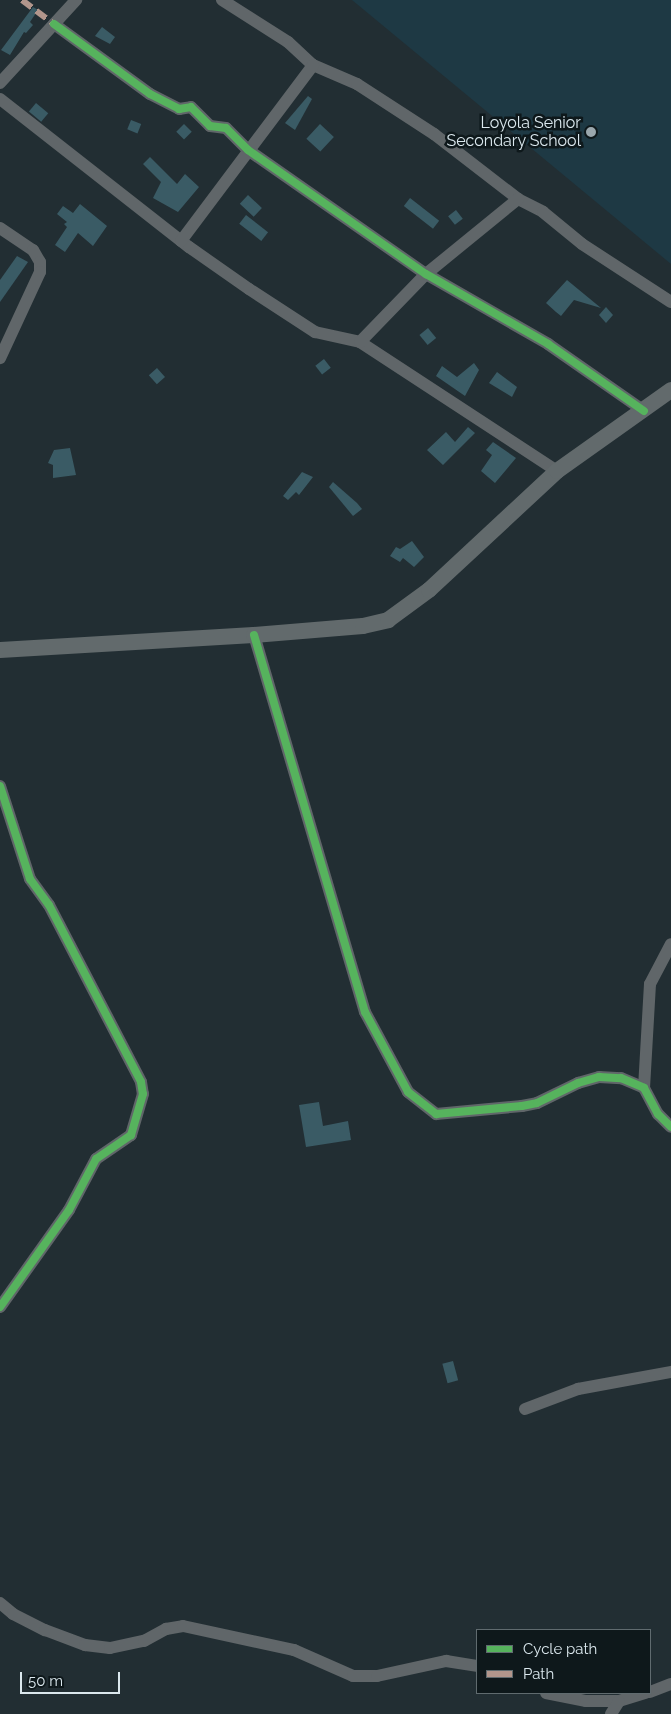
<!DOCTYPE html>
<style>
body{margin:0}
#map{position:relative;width:671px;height:1714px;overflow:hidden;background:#222e33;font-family:Raleway,sans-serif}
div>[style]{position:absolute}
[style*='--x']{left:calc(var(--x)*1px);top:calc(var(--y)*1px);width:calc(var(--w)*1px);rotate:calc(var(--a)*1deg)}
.built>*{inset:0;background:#1e3944}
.building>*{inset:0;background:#3a5b65;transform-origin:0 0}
.minor>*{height:12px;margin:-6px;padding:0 6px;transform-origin:6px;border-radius:6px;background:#606669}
.secondary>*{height:16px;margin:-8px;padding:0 8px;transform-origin:8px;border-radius:8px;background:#626a6c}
.quiet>*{height:6px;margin-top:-3px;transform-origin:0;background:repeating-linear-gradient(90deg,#b2968c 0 12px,transparent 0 18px)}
.cycleway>*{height:8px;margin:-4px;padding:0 4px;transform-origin:4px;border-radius:4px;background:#56b35d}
.dots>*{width:14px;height:14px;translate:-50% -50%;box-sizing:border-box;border:2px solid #0e181b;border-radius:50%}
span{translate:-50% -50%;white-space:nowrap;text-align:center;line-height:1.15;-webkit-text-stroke:5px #0e181b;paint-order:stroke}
.poi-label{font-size:16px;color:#dbe8ee}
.right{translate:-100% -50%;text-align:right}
.legend{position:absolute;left:476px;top:1629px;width:175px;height:65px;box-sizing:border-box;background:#0e181b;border:1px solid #606b6f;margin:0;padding:6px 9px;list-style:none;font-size:15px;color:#dbe8ee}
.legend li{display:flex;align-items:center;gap:10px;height:25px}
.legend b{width:25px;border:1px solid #606b6f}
.scale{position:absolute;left:20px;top:1672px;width:100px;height:22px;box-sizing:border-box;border:2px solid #dbe8ee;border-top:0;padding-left:6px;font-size:15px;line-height:18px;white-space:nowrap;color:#dbe8ee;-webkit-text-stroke:4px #0e181b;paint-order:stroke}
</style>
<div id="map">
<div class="built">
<i style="clip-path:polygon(352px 0,671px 0,671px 264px)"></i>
</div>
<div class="building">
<i style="clip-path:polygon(33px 7px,38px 10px,30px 22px,33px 25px,26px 33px,24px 32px,10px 55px,1px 50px)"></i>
<i style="clip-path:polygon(102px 27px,115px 37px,110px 44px,95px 36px)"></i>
<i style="clip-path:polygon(308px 96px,312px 99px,295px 130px,285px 123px)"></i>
<i style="left:36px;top:103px;width:16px;height:11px;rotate:40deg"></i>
<i style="left:131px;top:120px;width:11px;height:10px;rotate:22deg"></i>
<i style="left:184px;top:124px;width:11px;height:11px;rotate:45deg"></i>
<i style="left:320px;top:124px;width:19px;height:20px;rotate:43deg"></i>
<i style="clip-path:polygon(150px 157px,177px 184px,185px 174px,199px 187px,178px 212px,153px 198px,161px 182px,143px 164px)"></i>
<i style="left:248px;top:195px;width:19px;height:12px;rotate:43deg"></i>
<i style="left:410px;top:198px;width:37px;height:10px;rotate:38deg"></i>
<i style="clip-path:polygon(80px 204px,107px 226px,93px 246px,78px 233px,65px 252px,55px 245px,67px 227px,64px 224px,67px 222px,57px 214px,63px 206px,73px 213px)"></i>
<i style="left:456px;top:210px;width:11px;height:10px;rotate:52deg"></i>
<i style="left:246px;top:215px;width:28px;height:11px;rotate:38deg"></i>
<i style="clip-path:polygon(17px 256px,28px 262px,0 302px,0 280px)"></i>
<i style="clip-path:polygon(567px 280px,601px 308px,574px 300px,561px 316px,556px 312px,546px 303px)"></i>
<i style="clip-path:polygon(606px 307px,613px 315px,606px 323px,599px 315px)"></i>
<i style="left:428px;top:328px;width:13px;height:11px;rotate:51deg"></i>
<i style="left:324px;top:359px;width:11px;height:11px;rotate:52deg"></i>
<i style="clip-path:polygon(474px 363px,479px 370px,465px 396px,436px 376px,442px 366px,457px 377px)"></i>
<i style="left:157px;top:368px;width:12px;height:11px;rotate:48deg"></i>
<i style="clip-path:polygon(497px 372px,517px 387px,512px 397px,489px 383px)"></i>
<i style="clip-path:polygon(468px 427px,475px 433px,443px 465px,427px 450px,446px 432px,455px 442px)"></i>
<i style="clip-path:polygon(493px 442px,516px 458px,495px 483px,481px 471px,492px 455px,486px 450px)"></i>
<i style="clip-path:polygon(70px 448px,76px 475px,53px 478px,53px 465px,48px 463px,54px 450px)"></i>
<i style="clip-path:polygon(302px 472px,313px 477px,299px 495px,296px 492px,288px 500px,283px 496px)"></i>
<i style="clip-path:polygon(333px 482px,357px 503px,362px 509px,353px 516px,329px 487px)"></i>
<i style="clip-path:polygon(412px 541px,424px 557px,414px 567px,403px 558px,400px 562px,390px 556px,396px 547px,400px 549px)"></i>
<i style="clip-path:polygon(319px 1102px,323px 1126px,348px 1121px,351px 1140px,306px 1147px,299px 1105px)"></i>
<i style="left:453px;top:1361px;width:20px;height:11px;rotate:75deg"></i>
</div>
<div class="minor">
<i style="--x:222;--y:0;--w:78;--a:32.5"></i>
<i style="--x:288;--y:42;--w:34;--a:43"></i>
<i style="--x:313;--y:65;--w:48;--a:23.4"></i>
<i style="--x:357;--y:84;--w:92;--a:33"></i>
<i style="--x:434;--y:134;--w:106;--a:37.7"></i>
<i style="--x:518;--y:199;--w:28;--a:27"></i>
<i style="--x:543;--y:212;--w:50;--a:39.4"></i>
<i style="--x:582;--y:244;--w:106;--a:33.1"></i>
<i style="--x:54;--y:24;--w:119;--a:36.1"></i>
<i style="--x:150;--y:94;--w:33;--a:27"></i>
<i style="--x:179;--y:109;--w:12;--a:-9"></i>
<i style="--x:191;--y:107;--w:27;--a:45"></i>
<i style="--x:210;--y:126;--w:16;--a:7"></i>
<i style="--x:226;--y:128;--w:31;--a:45"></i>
<i style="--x:248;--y:150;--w:217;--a:34.9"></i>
<i style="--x:426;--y:274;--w:141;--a:29.8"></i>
<i style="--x:548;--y:344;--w:117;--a:34.9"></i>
<i style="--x:0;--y:83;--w:113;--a:-47.5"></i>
<i style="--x:0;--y:99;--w:240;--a:38.1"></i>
<i style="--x:189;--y:247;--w:73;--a:35"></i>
<i style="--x:249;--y:289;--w:79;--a:33.1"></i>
<i style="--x:315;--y:332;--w:46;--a:12.5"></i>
<i style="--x:360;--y:342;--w:235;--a:33.2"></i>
<i style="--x:0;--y:228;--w:40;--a:34"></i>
<i style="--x:33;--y:250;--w:14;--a:60"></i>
<i style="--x:40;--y:262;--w:10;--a:90"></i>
<i style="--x:40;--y:272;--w:95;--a:114.9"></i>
<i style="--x:181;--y:241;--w:220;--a:-53.1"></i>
<i style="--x:360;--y:342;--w:95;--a:-45.9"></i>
<i style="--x:426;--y:274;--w:119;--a:-39.2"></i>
<i style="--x:254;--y:635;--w:393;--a:73.6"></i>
<i style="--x:365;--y:1012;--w:91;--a:61.7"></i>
<i style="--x:408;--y:1092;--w:36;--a:38"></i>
<i style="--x:436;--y:1114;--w:86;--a:-5.3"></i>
<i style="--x:522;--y:1106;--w:15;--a:-11"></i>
<i style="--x:537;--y:1103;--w:46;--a:-26"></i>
<i style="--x:578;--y:1083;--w:22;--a:-16"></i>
<i style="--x:599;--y:1077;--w:22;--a:3"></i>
<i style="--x:621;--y:1078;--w:25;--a:23"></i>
<i style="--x:644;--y:1088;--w:30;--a:62"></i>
<i style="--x:658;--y:1114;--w:18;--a:45"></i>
<i style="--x:0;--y:786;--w:98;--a:72.1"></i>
<i style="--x:30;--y:879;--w:32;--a:54"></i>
<i style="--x:49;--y:905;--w:199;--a:62.5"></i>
<i style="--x:141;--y:1082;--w:12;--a:81"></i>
<i style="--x:143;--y:1094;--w:43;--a:106.3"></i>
<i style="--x:131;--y:1135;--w:42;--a:145.6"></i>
<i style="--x:96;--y:1159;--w:58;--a:117.9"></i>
<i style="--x:69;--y:1210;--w:119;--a:125.4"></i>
<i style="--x:644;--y:1088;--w:104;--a:-86.7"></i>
<i style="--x:650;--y:984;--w:45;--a:-62.3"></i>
<i style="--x:525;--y:1409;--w:57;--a:-20.7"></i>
<i style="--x:578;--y:1389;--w:95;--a:-10.4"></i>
<i style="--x:0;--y:1603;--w:17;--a:40"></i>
<i style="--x:13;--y:1614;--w:36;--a:27"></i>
<i style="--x:45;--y:1630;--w:43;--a:20.6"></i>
<i style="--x:85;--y:1645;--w:25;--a:7"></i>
<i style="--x:110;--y:1648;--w:35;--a:-12"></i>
<i style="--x:144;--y:1641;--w:25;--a:-29"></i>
<i style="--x:166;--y:1629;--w:17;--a:-10"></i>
<i style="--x:183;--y:1626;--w:114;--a:12.2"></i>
<i style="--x:294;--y:1650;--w:64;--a:23.8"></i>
<i style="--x:353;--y:1676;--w:24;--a:0"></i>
<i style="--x:377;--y:1676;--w:71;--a:-12.3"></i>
<i style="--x:446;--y:1661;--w:31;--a:9"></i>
<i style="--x:650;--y:1692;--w:22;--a:-21"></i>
<i style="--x:546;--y:1693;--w:41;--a:11.3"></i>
<i style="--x:586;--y:1701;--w:33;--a:0"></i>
<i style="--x:619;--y:1701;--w:28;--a:-17"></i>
<i style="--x:611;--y:1714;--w:15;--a:-58"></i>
</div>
<div class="secondary">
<i style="--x:0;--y:650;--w:254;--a:-3.4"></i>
<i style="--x:254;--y:635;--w:109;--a:-4.7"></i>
<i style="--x:363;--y:626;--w:26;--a:-13"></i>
<i style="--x:388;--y:620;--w:51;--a:-36.2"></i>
<i style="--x:429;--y:590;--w:175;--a:-42.9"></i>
<i style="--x:557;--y:471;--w:140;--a:-35.4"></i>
</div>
<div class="quiet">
<i style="--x:22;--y:0;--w:40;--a:37"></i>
</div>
<div class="cycleway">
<i style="--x:54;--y:24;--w:119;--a:36.1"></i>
<i style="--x:150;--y:94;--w:33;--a:27"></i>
<i style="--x:179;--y:109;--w:12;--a:-9"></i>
<i style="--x:191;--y:107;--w:27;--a:45"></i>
<i style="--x:210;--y:126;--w:16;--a:7"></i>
<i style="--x:226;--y:128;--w:31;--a:45"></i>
<i style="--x:248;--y:150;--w:217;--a:34.9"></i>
<i style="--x:426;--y:274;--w:141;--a:29.8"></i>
<i style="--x:548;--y:344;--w:117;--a:34.9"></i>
<i style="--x:254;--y:635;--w:393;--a:73.6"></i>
<i style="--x:365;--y:1012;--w:91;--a:61.7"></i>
<i style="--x:408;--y:1092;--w:36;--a:38"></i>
<i style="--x:436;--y:1114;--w:86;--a:-5.3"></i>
<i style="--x:522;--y:1106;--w:15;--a:-11"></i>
<i style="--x:537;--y:1103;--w:46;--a:-26"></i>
<i style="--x:578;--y:1083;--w:22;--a:-16"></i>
<i style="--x:599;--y:1077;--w:22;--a:3"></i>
<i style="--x:621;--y:1078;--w:25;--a:23"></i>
<i style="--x:644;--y:1088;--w:30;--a:62"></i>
<i style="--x:658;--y:1114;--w:18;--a:45"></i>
<i style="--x:0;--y:786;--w:98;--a:72.1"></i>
<i style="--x:30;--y:879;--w:32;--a:54"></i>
<i style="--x:49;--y:905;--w:199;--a:62.5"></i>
<i style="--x:141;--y:1082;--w:12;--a:81"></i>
<i style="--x:143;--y:1094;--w:43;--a:106.3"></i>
<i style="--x:131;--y:1135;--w:42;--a:145.6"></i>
<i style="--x:96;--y:1159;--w:58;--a:117.9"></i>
<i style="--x:69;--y:1210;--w:119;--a:125.4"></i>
</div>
<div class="dots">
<i style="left:591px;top:132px;background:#9aa7ad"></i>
</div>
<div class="poi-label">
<span class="right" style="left:581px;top:132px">Loyola Senior<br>Secondary School</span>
</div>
<ul class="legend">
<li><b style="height:6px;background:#56b35d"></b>Cycle path</li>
<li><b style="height:6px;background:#b2968c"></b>Path</li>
</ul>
<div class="scale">50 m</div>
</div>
